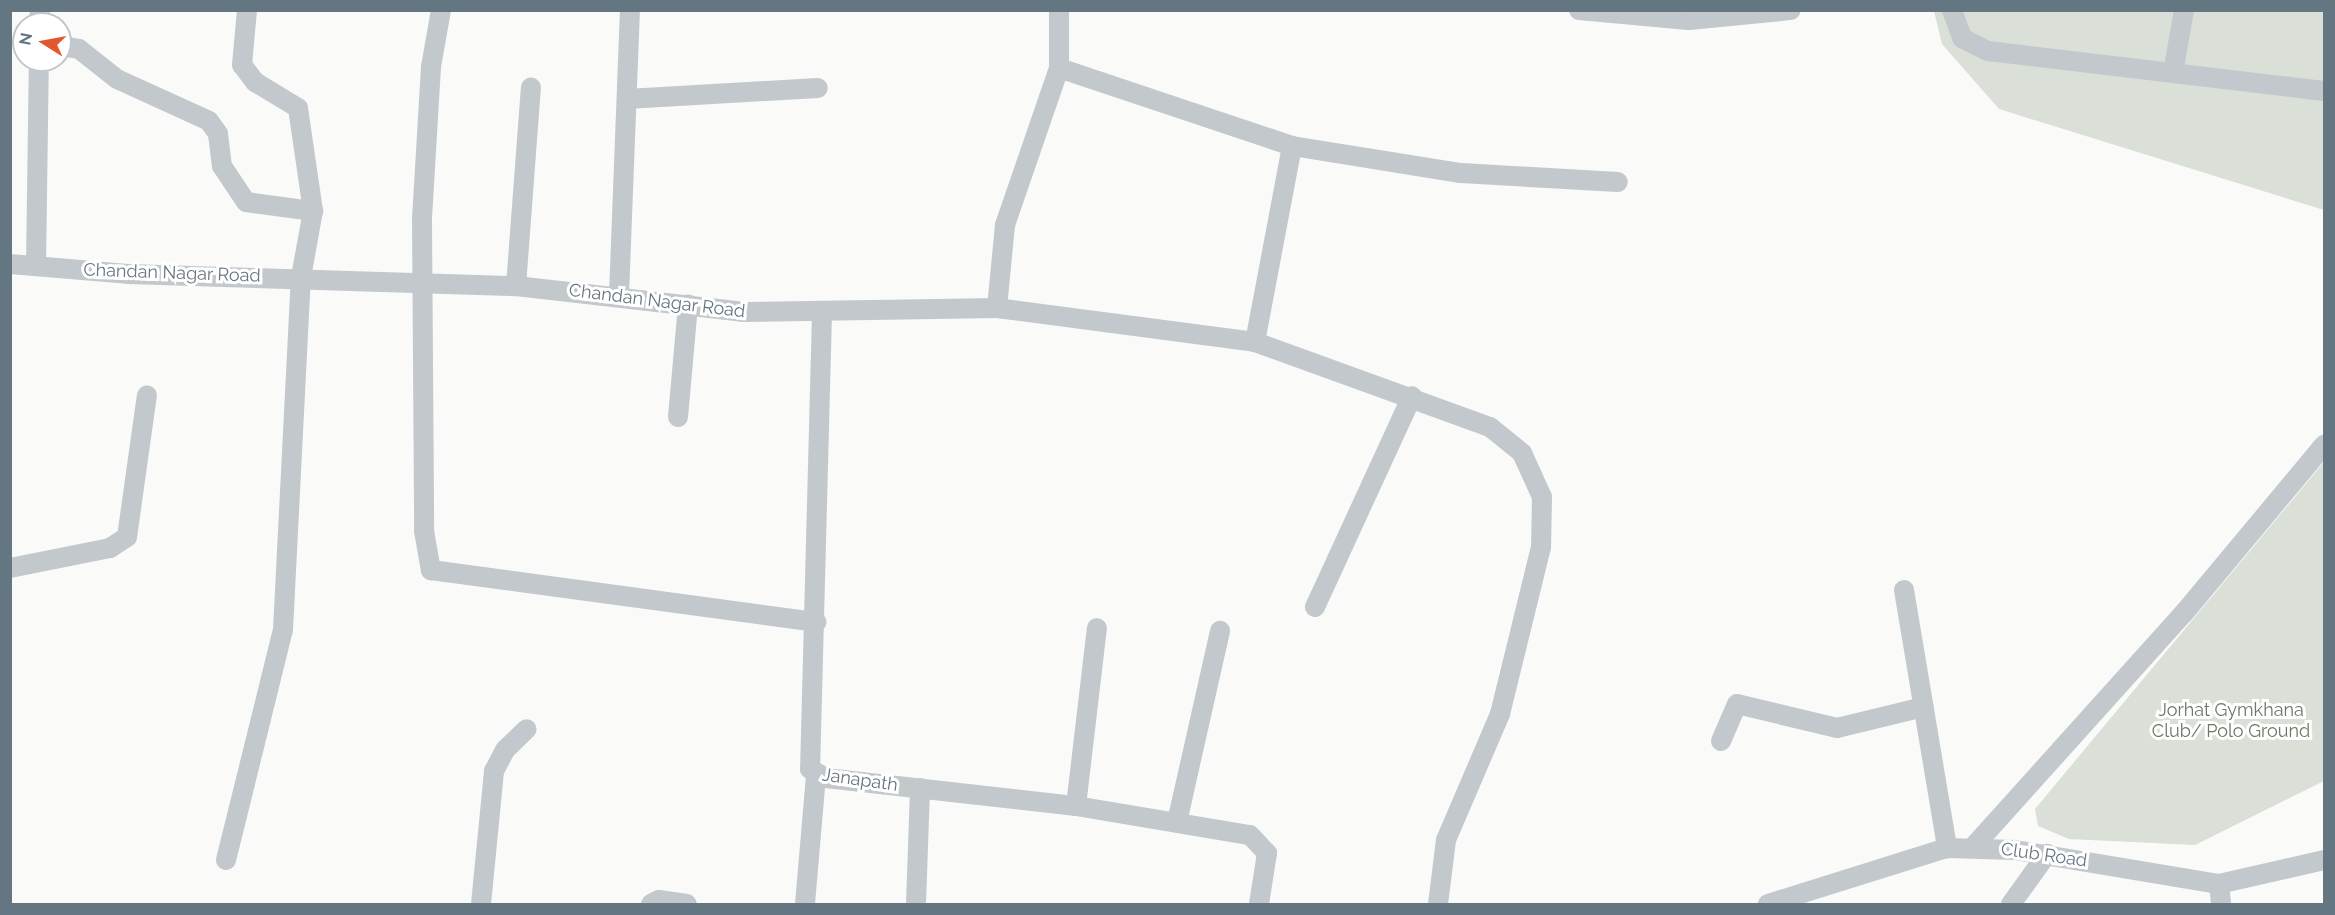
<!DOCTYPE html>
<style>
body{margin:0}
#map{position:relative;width:2335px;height:915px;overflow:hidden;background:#fafaf8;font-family:Raleway,sans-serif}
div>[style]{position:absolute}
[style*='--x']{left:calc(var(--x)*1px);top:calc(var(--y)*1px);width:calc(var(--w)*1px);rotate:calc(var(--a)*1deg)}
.green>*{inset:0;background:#dadfd7}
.minor>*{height:20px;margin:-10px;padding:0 10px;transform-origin:10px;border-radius:10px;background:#c3c8cc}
span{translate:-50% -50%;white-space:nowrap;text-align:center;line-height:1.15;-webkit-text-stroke:6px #fff;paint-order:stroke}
.street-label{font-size:18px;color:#657683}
.park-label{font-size:18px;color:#687a64}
.frame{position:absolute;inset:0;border:12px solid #657683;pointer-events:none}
.north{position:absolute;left:12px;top:12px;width:60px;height:60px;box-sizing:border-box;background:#fff;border:2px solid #c1c8cd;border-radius:50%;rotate:281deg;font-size:16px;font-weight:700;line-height:24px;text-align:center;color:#657683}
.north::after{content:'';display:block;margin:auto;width:21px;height:27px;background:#e4572e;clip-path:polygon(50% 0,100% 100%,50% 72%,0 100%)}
</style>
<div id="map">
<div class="green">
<i style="clip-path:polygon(1934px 11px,2324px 11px,2324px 210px,1999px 109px,1942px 44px)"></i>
<i style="clip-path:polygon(2324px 462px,2324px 781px,2195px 845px,2069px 839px,2038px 826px,2035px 809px)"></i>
</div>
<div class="minor">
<i style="--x:441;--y:10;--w:58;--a:100"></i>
<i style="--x:431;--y:67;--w:152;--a:93.4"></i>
<i style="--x:422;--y:219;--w:312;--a:89.6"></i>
<i style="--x:424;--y:531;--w:40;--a:80"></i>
<i style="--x:431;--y:570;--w:389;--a:7.7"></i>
<i style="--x:1579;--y:10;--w:110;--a:5.2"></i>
<i style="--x:1689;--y:20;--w:102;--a:-5.6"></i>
<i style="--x:1952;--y:10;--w:30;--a:70"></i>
<i style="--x:1962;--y:38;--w:29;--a:27"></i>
<i style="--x:1988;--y:51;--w:338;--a:6.8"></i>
<i style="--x:39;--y:24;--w:14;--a:-86"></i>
<i style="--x:60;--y:46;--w:19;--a:9"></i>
<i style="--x:79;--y:49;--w:48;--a:38.3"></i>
<i style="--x:117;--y:79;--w:101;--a:24.5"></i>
<i style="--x:209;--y:121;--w:16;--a:55"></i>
<i style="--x:218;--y:134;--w:32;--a:83"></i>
<i style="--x:222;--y:166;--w:43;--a:56.3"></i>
<i style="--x:246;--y:202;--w:68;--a:7.7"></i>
<i style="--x:1059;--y:68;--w:246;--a:18.5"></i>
<i style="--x:1292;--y:146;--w:171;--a:9.1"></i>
<i style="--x:1461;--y:173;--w:157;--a:3.3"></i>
<i style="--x:2173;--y:73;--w:64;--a:-80.1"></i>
<i style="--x:627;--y:99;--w:191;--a:-3.3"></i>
<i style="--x:10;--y:264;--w:118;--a:4.8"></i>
<i style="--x:128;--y:274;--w:388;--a:1.8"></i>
<i style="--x:516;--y:286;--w:230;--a:6.5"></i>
<i style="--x:745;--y:312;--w:252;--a:-0.9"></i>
<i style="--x:997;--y:308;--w:83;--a:-84.5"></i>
<i style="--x:1005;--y:225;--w:166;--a:-71"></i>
<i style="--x:1059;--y:68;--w:58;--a:-90"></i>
<i style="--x:36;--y:266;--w:206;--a:-89.2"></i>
<i style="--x:516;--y:286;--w:199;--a:-85.7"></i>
<i style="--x:619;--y:295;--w:285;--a:-87.8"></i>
<i style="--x:997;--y:308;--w:260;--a:7.5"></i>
<i style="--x:1255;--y:342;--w:250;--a:19.9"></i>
<i style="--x:1490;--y:427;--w:41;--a:39.1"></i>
<i style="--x:1522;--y:453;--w:48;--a:65.6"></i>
<i style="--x:1542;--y:497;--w:50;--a:91.1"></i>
<i style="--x:1541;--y:547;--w:172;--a:103.8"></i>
<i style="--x:1500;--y:714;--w:137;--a:113.2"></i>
<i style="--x:1446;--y:840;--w:64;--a:97.1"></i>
<i style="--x:822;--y:313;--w:456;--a:91.5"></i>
<i style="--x:810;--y:769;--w:18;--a:29"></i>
<i style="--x:826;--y:778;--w:252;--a:6.4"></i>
<i style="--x:1076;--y:806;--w:176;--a:9.5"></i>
<i style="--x:1250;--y:835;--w:25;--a:47"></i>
<i style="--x:1267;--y:853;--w:52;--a:98.9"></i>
<i style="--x:1255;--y:342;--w:199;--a:-79.3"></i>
<i style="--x:678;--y:417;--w:113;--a:-84.9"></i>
<i style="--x:10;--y:568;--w:102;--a:-11.3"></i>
<i style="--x:110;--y:548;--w:20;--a:-33"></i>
<i style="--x:127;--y:537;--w:143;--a:-82"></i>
<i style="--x:1904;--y:590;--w:262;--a:80.5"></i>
<i style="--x:1315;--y:607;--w:232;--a:-65.3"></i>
<i style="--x:1721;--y:741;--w:40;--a:-66.6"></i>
<i style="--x:1737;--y:704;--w:103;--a:13.5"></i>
<i style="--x:1837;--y:728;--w:89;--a:-13.6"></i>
<i style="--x:1076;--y:806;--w:179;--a:-83.3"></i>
<i style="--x:1177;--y:822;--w:196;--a:-77.3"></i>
<i style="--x:1974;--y:846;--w:314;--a:-48"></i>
<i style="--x:2184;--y:613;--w:219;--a:-50.2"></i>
<i style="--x:226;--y:860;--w:237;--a:-76.1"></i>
<i style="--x:283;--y:630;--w:353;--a:-87.1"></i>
<i style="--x:301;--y:277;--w:67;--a:-79.7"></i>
<i style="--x:313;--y:211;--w:104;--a:-98.3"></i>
<i style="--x:298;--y:108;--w:50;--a:-148.8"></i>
<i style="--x:255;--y:82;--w:21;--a:-127"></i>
<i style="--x:242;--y:65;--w:55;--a:-84.8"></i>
<i style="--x:2219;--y:884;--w:20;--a:84"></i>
<i style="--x:481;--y:904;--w:134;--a:-84.4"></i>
<i style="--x:494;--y:771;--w:24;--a:-62"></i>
<i style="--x:505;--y:750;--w:30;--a:-44"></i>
<i style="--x:651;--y:904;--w:9;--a:-27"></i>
<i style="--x:659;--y:900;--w:28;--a:8"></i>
<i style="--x:805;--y:904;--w:129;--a:-85.1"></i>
<i style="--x:916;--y:904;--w:116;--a:-88"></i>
<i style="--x:1768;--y:904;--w:188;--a:-17.4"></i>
<i style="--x:1947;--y:848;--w:68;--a:1.7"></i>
<i style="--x:2015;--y:850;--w:207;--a:9.5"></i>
<i style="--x:2219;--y:884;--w:108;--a:-12.9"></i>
<i style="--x:2011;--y:904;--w:62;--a:-54.2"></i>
</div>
<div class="street-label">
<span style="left:172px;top:273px;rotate:2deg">Chandan Nagar Road</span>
<span style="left:657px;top:301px;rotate:7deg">Chandan Nagar Road</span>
<span style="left:860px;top:780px;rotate:8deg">Janapath</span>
<span style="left:2044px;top:855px;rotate:8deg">Club Road</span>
</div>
<div class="park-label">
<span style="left:2231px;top:721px">Jorhat Gymkhana<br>Club/ Polo Ground</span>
</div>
<div class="frame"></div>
<div class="north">N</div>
</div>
